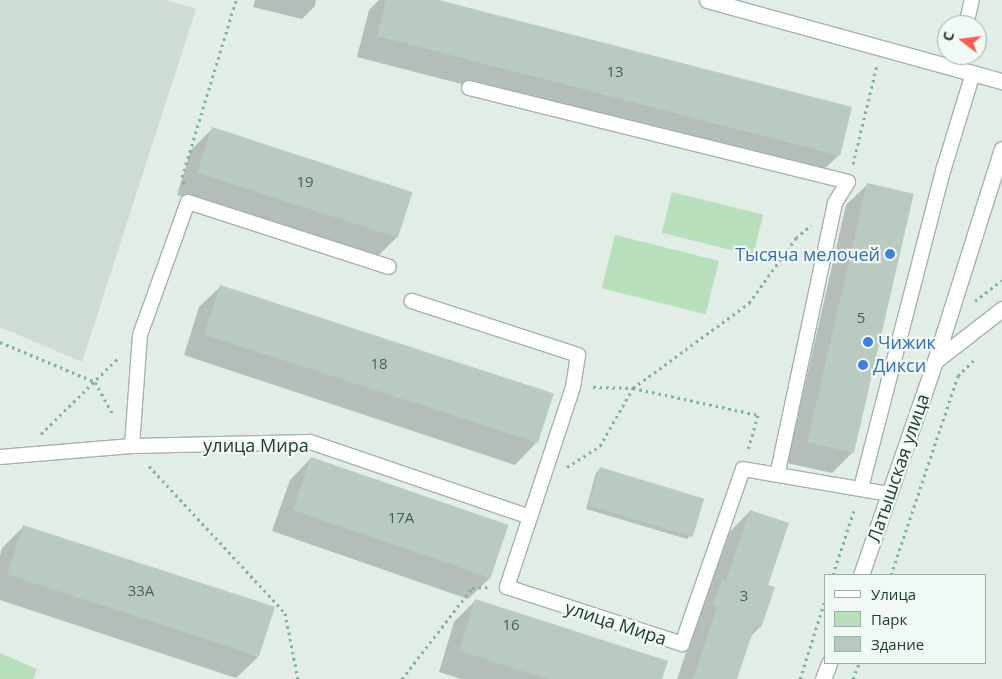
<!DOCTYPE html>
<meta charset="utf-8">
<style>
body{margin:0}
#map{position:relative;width:1002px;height:679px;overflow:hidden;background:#e1ede5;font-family:"Open Sans",sans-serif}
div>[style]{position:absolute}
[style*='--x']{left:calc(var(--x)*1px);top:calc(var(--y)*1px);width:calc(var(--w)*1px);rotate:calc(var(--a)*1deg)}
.built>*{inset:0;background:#cfdcd4}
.green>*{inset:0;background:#b8dfbb;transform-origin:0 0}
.shadow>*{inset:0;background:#0003}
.building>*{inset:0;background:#b9cac0;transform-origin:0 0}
.path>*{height:3px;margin-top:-1.5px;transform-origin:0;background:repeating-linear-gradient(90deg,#7fb399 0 2.5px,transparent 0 6.5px)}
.roads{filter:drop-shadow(1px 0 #a3b5ab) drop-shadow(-1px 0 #a3b5ab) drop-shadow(0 1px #a3b5ab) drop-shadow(0 -1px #a3b5ab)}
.service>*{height:14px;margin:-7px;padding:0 7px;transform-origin:7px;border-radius:7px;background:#fff}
.minor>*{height:15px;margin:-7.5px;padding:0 7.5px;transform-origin:7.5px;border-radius:7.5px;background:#fff}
.tertiary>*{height:15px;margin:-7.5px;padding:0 7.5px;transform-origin:7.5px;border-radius:7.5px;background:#fff}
.dots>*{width:14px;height:14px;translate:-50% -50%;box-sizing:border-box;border:2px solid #f1f9f4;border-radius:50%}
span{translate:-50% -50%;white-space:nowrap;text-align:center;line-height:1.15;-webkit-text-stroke:4.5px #f1f9f4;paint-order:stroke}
.number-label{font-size:15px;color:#466154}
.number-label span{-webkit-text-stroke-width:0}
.shop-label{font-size:18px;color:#366cbe}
.right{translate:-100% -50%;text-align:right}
.left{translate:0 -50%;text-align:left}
.street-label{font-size:18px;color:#203e30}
.legend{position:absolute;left:824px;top:574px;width:162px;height:90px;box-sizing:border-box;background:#f1f9f4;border:1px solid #9daea6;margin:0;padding:6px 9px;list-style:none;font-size:15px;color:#203e30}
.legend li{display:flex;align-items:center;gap:10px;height:25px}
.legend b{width:25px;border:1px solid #9daea6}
.north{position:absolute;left:937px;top:15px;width:50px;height:50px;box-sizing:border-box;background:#f1f9f4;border:1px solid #9daea6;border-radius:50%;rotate:285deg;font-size:14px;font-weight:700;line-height:20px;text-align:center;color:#203e30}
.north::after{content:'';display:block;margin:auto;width:18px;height:22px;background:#fc594f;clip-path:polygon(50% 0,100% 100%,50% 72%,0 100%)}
</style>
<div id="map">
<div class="built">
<i style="clip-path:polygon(0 0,166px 0,196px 9px,82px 362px,0 327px)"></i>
</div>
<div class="green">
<i style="left:672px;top:192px;width:94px;height:42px;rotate:14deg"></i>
<i style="left:615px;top:235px;width:107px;height:55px;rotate:14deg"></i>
<i style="clip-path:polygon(0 653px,37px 669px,33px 679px,0 679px)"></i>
</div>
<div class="shadow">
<i style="clip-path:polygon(255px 0,316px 0,315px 6px,302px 19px,253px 7px)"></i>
<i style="clip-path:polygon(379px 0,434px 0,839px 155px,817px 176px,357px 57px,369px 10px)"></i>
<i style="clip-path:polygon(212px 129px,398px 236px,376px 258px,177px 195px,191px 150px)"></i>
<i style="clip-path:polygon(868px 184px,912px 195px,853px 452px,832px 473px,787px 463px,846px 205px)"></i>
<i style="clip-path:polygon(221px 286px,536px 443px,515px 465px,184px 355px,199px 307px)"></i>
<i style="clip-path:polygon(311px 458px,507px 526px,490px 578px,468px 599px,272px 531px,290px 480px)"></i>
<i style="clip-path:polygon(600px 469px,691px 535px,687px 539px,586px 509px,596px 473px)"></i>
<i style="clip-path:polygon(750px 511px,767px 585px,760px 627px,749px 638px,736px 679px,677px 679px,725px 537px)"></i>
<i style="clip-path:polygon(24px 526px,258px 657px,236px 678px,0 600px,0 555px,2px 548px)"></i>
<i style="clip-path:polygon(476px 600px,661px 679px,461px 679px,439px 672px,454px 622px)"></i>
</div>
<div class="building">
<i style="clip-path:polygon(386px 0,439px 0,852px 107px,840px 156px,377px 36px)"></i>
<i style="left:212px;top:127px;width:211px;height:48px;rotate:18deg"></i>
<i style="left:867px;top:183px;width:48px;height:266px;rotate:13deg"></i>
<i style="left:220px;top:285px;width:351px;height:52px;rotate:18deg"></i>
<i style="left:311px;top:457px;width:209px;height:56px;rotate:19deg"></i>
<i style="left:600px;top:467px;width:109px;height:40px;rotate:17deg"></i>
<i style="clip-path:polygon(750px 510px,789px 523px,768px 585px,775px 587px,761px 628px,755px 626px,737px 679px,693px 679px,717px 607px,713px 605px,722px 580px,726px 581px)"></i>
<i style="left:23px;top:525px;width:265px;height:52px;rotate:18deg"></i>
<i style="clip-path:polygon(475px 599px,668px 661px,662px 679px,548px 679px,459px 651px)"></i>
</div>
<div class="path">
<i style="--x:853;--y:164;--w:102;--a:-76.4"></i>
<i style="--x:184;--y:184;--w:7;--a:-106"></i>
<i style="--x:182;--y:177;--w:185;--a:-73"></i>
<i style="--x:975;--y:301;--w:34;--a:-38"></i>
<i style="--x:0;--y:342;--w:103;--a:22.8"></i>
<i style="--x:95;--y:382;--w:39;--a:61"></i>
<i style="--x:593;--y:387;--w:40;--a:1.4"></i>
<i style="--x:633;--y:388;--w:144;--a:-36.2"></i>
<i style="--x:749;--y:303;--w:80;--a:-54.1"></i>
<i style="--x:796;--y:238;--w:20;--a:-41"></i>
<i style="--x:41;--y:434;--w:108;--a:-44.6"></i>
<i style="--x:149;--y:466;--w:200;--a:47.2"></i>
<i style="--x:285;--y:613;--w:67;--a:78.9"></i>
<i style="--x:567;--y:467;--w:39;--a:-32"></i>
<i style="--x:600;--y:446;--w:67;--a:-60.4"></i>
<i style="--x:633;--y:388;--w:128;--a:12.2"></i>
<i style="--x:758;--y:415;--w:37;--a:106"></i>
<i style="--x:833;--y:575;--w:71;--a:-72.1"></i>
<i style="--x:891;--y:575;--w:210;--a:-71.4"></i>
<i style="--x:958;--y:376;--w:24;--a:-45"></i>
<i style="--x:402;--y:679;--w:115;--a:-52.4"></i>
<i style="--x:472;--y:588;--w:17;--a:-3"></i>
<i style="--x:800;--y:679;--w:86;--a:-72.4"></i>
<i style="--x:853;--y:679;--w:17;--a:-69"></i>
</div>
<div class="roads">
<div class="service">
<i style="--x:966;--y:25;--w:26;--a:-77"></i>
<i style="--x:955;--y:68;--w:13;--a:-77"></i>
<i style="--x:469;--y:88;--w:390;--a:13.9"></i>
<i style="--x:848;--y:182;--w:25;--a:122"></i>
<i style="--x:835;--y:203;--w:278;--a:102"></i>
<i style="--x:132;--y:446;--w:111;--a:-85.9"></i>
<i style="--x:140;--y:335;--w:141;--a:-70.2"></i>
<i style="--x:188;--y:202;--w:211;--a:17.9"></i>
<i style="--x:0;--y:457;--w:132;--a:-4.8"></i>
<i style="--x:132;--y:446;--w:178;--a:-1.3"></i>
<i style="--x:310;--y:442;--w:232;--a:18.8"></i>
<i style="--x:530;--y:517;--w:137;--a:-71.7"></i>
<i style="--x:573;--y:387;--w:32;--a:-81"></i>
<i style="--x:578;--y:355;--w:175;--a:-162"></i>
<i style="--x:861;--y:488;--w:331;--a:-75.5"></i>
<i style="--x:944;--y:168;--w:99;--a:-73"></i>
<i style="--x:530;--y:517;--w:74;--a:108.2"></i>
<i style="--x:507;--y:587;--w:184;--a:18"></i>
<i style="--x:682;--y:644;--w:185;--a:-70.8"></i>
<i style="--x:743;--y:469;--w:148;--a:9.7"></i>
</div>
<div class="minor">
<i style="--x:707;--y:0;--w:306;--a:15.4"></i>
<i style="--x:935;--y:361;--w:85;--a:-37.8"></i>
</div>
<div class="tertiary">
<i style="--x:861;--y:575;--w:226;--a:-70.9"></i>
<i style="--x:935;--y:361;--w:222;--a:-72.5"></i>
<i style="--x:823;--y:679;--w:17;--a:-69"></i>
</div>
</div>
<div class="dots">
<i style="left:890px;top:254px;background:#3f7fe0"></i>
<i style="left:868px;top:342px;background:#3f7fe0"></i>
<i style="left:863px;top:365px;background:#3f7fe0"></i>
</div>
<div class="number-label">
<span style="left:615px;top:72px">13</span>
<span style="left:305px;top:182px">19</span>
<span style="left:861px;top:318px">5</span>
<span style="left:379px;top:364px">18</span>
<span style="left:401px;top:518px">17А</span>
<span style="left:141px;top:591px">33А</span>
<span style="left:744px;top:596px">3</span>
<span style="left:511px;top:625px">16</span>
</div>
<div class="shop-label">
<span class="right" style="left:880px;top:254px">Тысяча мелочей</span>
<span class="left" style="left:878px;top:342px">Чижик</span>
<span class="left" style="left:873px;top:365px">Дикси</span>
</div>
<div class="street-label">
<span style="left:256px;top:445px">улица Мира</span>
<span style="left:898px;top:468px;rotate:-71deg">Латышская улица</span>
<span style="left:616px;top:623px;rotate:18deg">улица Мира</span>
</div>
<ul class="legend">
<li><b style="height:6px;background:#fff"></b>Улица</li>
<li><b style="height:14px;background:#b8dfbb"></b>Парк</li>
<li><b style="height:14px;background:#b9cac0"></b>Здание</li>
</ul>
<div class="north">С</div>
</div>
